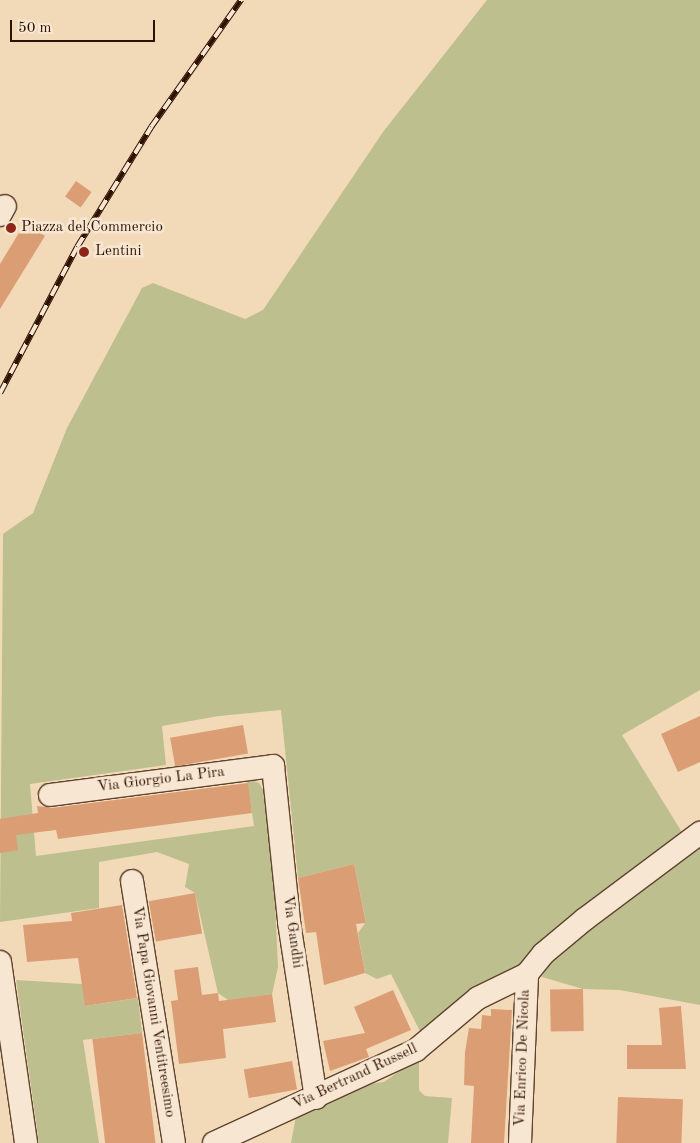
<!DOCTYPE html>
<style>
body{margin:0}
#map{position:relative;width:700px;height:1143px;overflow:hidden;background:#f2dab9;font-family:"Old Standard TT",serif}
div>[style]{position:absolute}
[style*='--x']{left:calc(var(--x)*1px);top:calc(var(--y)*1px);width:calc(var(--w)*1px);rotate:calc(var(--a)*1deg)}
.green>*{inset:0;background:#bdbf8e}
.building>*{inset:0;background:#db9d74;transform-origin:0 0}
.roads{filter:drop-shadow(1px 0 #60432e) drop-shadow(-1px 0 #60432e) drop-shadow(0 1px #60432e) drop-shadow(0 -1px #60432e)}
.street>*{height:22px;margin:-11px;padding:0 11px;transform-origin:11px;border-radius:11px;background:#f7e7d2}
.rail>*{height:5.5px;margin-top:-2.75px;transform-origin:0;background:repeating-linear-gradient(90deg,#f7e7d2 0 11px,#2f1100 0 22px);box-sizing:border-box;border-block:1px solid #2f1100}
.dots>*{width:14px;height:14px;translate:-50% -50%;box-sizing:border-box;border:2px solid #f7e7d2;border-radius:50%}
span{translate:-50% -50%;white-space:nowrap;text-align:center;line-height:1.15;-webkit-text-stroke:5px #f7e7d2;paint-order:stroke}
.poi-label{font-size:15px;color:#2f1100}
.left{translate:0 -50%;text-align:left}
.street-label{font-size:15px;color:#2f1100}
.scale{position:absolute;left:10px;top:20px;width:145px;height:22px;box-sizing:border-box;border:2px solid #2f1100;border-top:0;padding-left:6px;font-size:15px;line-height:18px;white-space:nowrap;color:#2f1100;-webkit-text-stroke:4px #f7e7d2;paint-order:stroke}
</style>
<div id="map">
<div class="green">
<i style="clip-path:polygon(487px 0,700px 0,700px 690px,622px 735px,683px 834px,517px 967px,489px 980px,423px 1037px,391px 974px,377px 979px,365px 973px,358px 933px,366px 922px,354px 864px,298px 878px,281px 710px,219px 716px,162px 726px,166px 765px,30px 784px,36px 856px,254px 826px,247px 779px,259px 783px,267px 796px,273px 857px,278px 967px,272px 994px,228px 1000px,218px 993px,195px 893px,185px 887px,189px 864px,157px 852px,99px 862px,99px 908px,0 922px,3px 534px,33px 513px,67px 428px,142px 288px,153px 283px,245px 319px,263px 310px,383px 132px)"></i>
<i style="clip-path:polygon(700px 843px,700px 1005px,620px 990px,583px 989px,542px 977px,549px 961px)"></i>
<i style="clip-path:polygon(16px 980px,82px 984px,86px 1006px,138px 998px,142px 1033px,83px 1040px,99px 1143px,39px 1143px)"></i>
<i style="clip-path:polygon(419px 1057px,419px 1090px,425px 1096px,452px 1098px,448px 1143px,291px 1143px,296px 1116px,369px 1084px,384px 1082px)"></i>
</div>
<div class="building">
<i style="left:76px;top:181px;width:19px;height:19px;rotate:35deg"></i>
<i style="clip-path:polygon(25px 223px,45px 236px,0 309px,0 264px)"></i>
<i style="clip-path:polygon(700px 716px,700px 762px,678px 772px,661px 734px)"></i>
<i style="left:243px;top:725px;width:29px;height:74px;rotate:80deg"></i>
<i style="clip-path:polygon(248px 783px,252px 813px,58px 839px,56px 830px,16px 835px,18px 850px,0 853px,0 819px,38px 813px,37px 806px,52px 808px)"></i>
<i style="clip-path:polygon(354px 864px,366px 923px,356px 924px,365px 973px,324px 985px,316px 932px,306px 933px,298px 878px)"></i>
<i style="left:195px;top:893px;width:41px;height:47px;rotate:80deg"></i>
<i style="clip-path:polygon(122px 905px,137px 998px,85px 1006px,78px 958px,27px 962px,23px 925px,72px 921px,71px 913px)"></i>
<i style="clip-path:polygon(198px 967px,202px 995px,218px 993px,219px 1001px,272px 994px,276px 1022px,223px 1029px,226px 1058px,179px 1064px,171px 1001px,178px 1000px,174px 970px)"></i>
<i style="left:583px;top:989px;width:42px;height:33px;rotate:89deg"></i>
<i style="clip-path:polygon(393px 990px,411px 1030px,366px 1049px,369px 1057px,330px 1071px,323px 1041px,365px 1033px,354px 1007px)"></i>
<i style="clip-path:polygon(681px 1006px,686px 1069px,627px 1069px,627px 1045px,662px 1045px,659px 1008px)"></i>
<i style="clip-path:polygon(491px 1009px,512px 1010px,504px 1143px,471px 1143px,474px 1086px,464px 1085px,465px 1052px,469px 1028px,481px 1029px,482px 1015px,491px 1016px)"></i>
<i style="left:142px;top:1033px;width:111px;height:50px;rotate:83deg"></i>
<i style="left:292px;top:1061px;width:29px;height:49px;rotate:80deg"></i>
<i style="left:618px;top:1097px;width:65px;height:46px;rotate:2deg"></i>
</div>
<div class="roads">
<div class="street">
<i style="--x:0;--y:215;--w:10;--a:-61"></i>
<i style="--x:50;--y:795;--w:225;--a:-7.4"></i>
<i style="--x:273;--y:766;--w:157;--a:84.1"></i>
<i style="--x:289;--y:922;--w:178;--a:81.3"></i>
<i style="--x:132;--y:881;--w:265;--a:80.9"></i>
<i style="--x:0;--y:962;--w:183;--a:81.8"></i>
<i style="--x:214;--y:1143;--w:222;--a:-24.7"></i>
<i style="--x:416;--y:1050;--w:81;--a:-40"></i>
<i style="--x:478;--y:998;--w:55;--a:-26.1"></i>
<i style="--x:527;--y:974;--w:26;--a:-51"></i>
<i style="--x:543;--y:954;--w:55;--a:-39.8"></i>
<i style="--x:585;--y:919;--w:144;--a:-36.8"></i>
<i style="--x:520;--y:1143;--w:169;--a:-87.6"></i>
</div>
</div>
<div class="rail">
<i style="--x:0;--y:393;--w:165;--a:-62.2"></i>
<i style="--x:77;--y:247;--w:141;--a:-58.3"></i>
<i style="--x:151;--y:127;--w:156;--a:-54.7"></i>
</div>
<div class="dots">
<i style="left:11px;top:228px;background:#8f2418"></i>
<i style="left:84px;top:252px;background:#8f2418"></i>
</div>
<div class="poi-label">
<span class="left" style="left:21px;top:228px">Piazza del Commercio</span>
<span class="left" style="left:95px;top:252px">Lentini</span>
</div>
<div class="street-label">
<span style="left:161px;top:780px;rotate:-7deg">Via Giorgio La Pira</span>
<span style="left:292px;top:932px;rotate:82deg">Via Gandhi</span>
<span style="left:153px;top:1012px;rotate:81deg">Via Papa Giovanni Ventitreesimo</span>
<span style="left:523px;top:1058px;rotate:-88deg">Via Enrico De Nicola</span>
<span style="left:355px;top:1077px;rotate:-25deg">Via Bertrand Russell</span>
</div>
<div class="scale">50 m</div>
</div>
